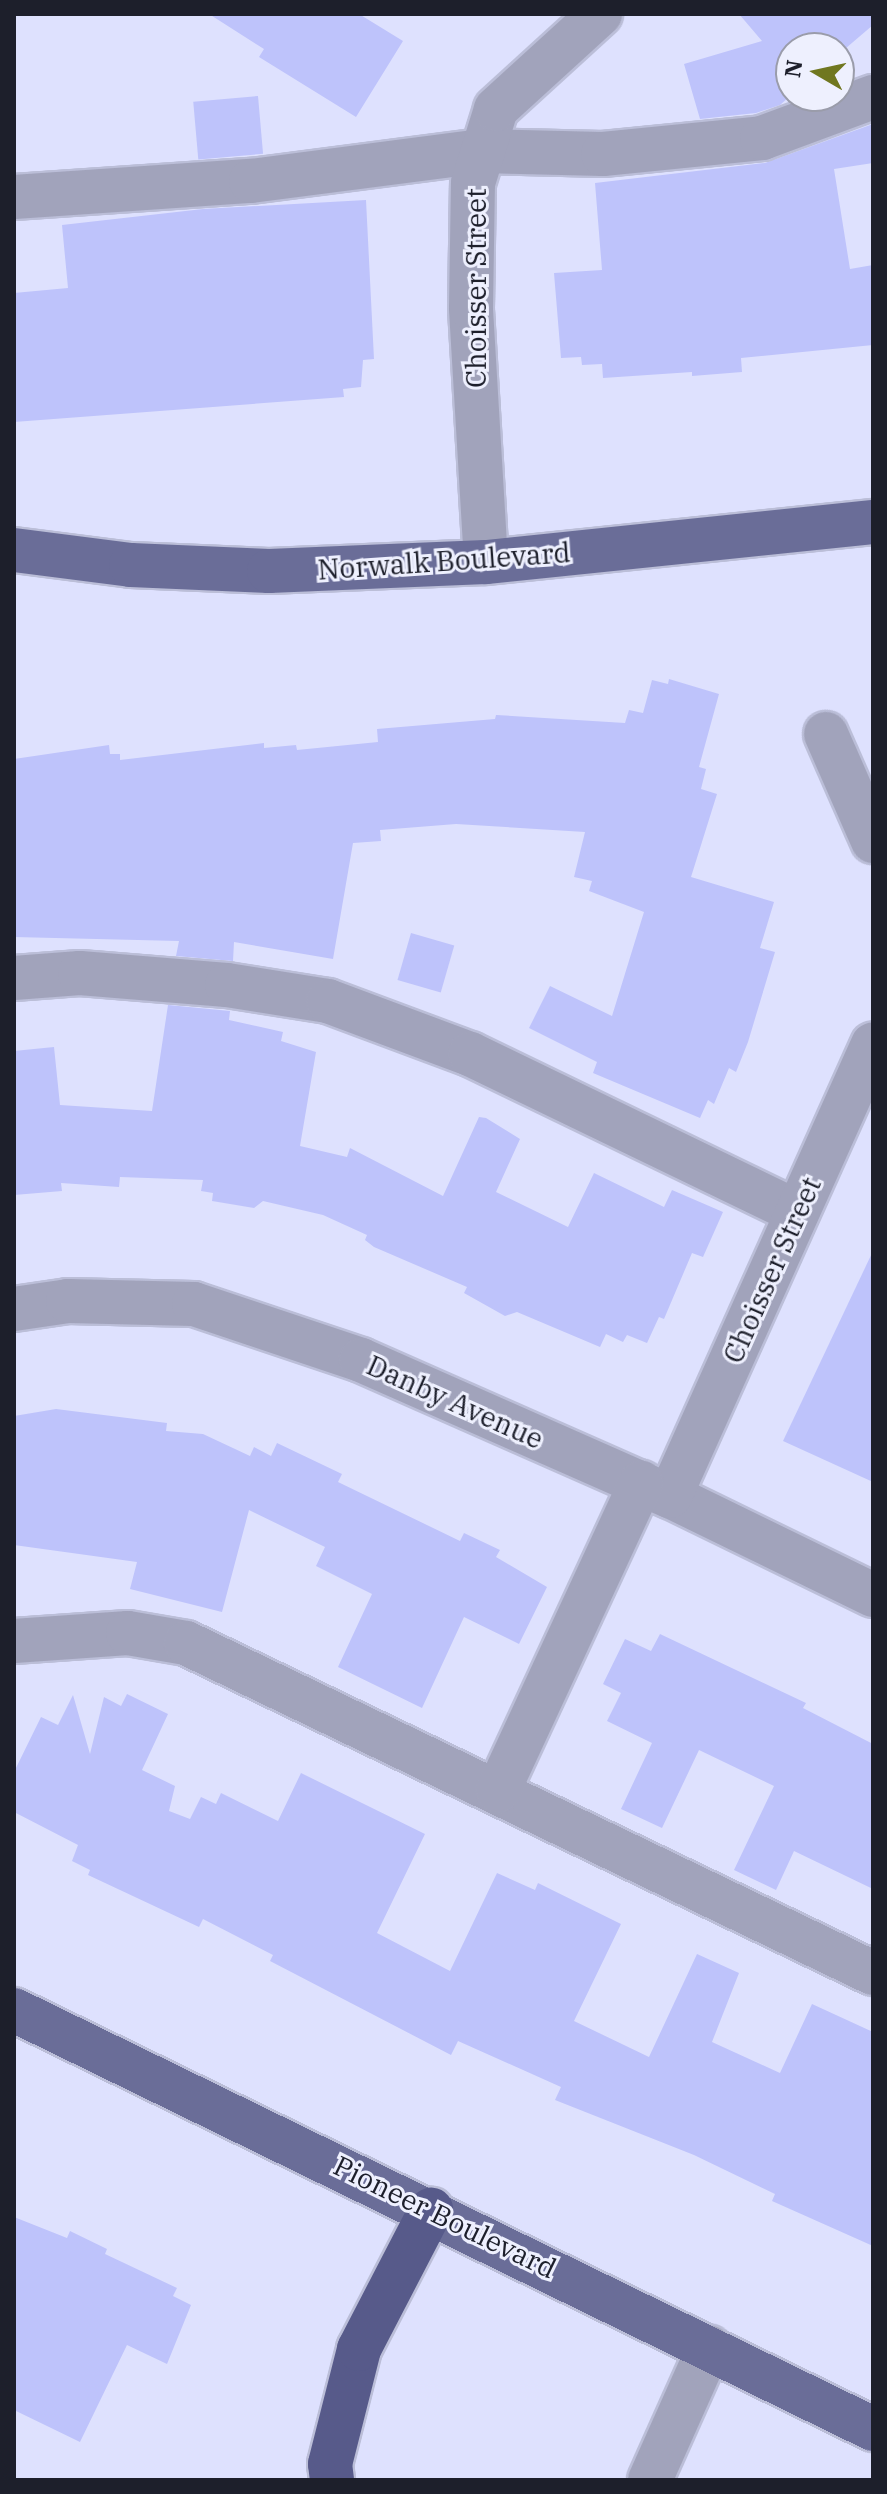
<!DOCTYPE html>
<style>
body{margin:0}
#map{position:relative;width:887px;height:2494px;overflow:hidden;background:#dee1fe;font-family:"IBM Plex Serif",serif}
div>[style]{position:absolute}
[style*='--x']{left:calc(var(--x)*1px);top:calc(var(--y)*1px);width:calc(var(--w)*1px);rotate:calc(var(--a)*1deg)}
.building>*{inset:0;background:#bec3fb;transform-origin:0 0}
.roads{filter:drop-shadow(2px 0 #bbbed8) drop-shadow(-2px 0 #bbbed8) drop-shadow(0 2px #bbbed8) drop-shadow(0 -2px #bbbed8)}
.minor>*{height:44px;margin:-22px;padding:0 22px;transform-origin:22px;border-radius:22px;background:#a1a3bb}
.major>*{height:44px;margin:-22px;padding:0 22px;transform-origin:22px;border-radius:22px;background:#6a6d98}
.highway>*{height:44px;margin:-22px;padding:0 22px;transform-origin:22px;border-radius:22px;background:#575a8a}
span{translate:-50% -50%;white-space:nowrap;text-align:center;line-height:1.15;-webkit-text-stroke:6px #eef0fe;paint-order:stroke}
.street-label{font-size:28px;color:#1d1f2b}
.frame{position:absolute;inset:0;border:16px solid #1d1f2b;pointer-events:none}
.north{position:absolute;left:775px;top:32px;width:80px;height:80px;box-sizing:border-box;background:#eef0fe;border:2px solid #9a9caa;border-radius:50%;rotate:279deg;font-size:22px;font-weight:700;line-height:32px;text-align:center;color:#1d1f2b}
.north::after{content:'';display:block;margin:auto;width:28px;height:36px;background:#707720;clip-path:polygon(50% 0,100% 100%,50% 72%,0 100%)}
</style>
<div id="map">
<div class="building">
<i style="clip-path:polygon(209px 14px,359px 14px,403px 41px,356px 117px,259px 57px,264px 49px)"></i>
<i style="clip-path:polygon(739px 14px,873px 14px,873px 25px,839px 54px,839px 48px,791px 48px,791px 95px,780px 105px,756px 113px,700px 119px,684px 64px,762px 41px)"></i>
<i style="left:258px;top:96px;width:58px;height:65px;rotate:85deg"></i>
<i style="clip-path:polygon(873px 124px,873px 163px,834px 169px,850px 269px,873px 265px,873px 345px,741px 358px,742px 372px,692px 376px,692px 372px,603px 378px,602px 364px,582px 365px,581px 357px,561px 358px,554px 273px,602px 270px,595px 183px,765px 163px)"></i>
<i style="clip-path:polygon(366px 200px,374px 359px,363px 360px,361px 387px,343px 389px,344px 397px,14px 422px,14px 293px,68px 288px,62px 225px,203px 209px)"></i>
<i style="clip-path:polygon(669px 679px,719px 694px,699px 767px,706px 769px,701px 789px,717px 794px,691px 877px,774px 902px,760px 948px,775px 952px,748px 1042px,736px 1072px,729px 1068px,714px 1104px,708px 1100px,700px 1118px,593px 1073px,597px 1062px,529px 1028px,550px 986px,612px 1016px,644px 912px,589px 891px,592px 881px,574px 877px,585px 832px,456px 824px,380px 830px,381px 841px,353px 843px,333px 959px,234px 942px,233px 961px,176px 956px,179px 941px,14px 937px,14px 759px,109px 745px,110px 754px,120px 754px,120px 760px,264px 743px,264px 748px,296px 745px,297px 750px,378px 742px,377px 729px,495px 719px,496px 715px,625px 723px,629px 710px,643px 713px,652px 680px,668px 684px)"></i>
<i style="left:411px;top:933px;width:45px;height:49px;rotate:16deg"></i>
<i style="clip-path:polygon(168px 1005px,230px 1011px,229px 1020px,283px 1032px,281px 1041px,316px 1052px,300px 1146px,347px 1157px,350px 1148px,443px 1196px,479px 1117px,486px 1118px,520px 1139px,496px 1192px,568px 1227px,594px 1173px,664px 1207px,672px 1190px,723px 1212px,703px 1257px,692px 1253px,664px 1319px,659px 1317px,647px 1343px,627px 1335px,623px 1342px,606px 1334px,600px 1347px,517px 1312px,505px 1316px,464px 1293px,467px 1287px,374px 1247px,365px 1240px,367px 1235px,323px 1215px,263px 1201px,254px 1208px,212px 1201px,213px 1193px,201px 1191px,203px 1180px,120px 1177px,119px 1187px,61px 1183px,62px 1191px,14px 1195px,14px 1051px,54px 1047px,60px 1105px,152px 1111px)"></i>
<i style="clip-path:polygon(873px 1251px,873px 1482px,783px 1441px)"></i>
<i style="clip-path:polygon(56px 1409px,167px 1423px,166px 1431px,203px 1434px,250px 1456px,254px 1447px,271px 1456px,277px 1443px,342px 1474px,338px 1482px,460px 1541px,464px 1533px,500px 1550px,496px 1557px,547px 1587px,519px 1644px,464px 1617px,422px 1708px,338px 1667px,372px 1594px,316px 1566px,325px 1547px,249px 1510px,222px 1612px,130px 1589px,137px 1562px,14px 1545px,14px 1416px)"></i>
<i style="clip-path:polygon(660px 1634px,806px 1703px,803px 1708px,873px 1744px,873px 1889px,794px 1851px,776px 1890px,734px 1870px,774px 1786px,699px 1750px,662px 1828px,621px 1809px,652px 1743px,607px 1721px,621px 1693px,603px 1684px,625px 1639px,651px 1651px)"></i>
<i style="clip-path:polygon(127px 1694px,168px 1714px,142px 1770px,175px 1786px,169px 1811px,190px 1819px,201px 1797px,216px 1804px,221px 1793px,278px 1821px,301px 1773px,425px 1834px,377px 1933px,450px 1971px,497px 1873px,535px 1890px,538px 1883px,621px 1924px,574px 2021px,649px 2057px,697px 1954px,739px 1973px,712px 2042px,780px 2073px,812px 2004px,873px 2032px,873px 2246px,772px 2201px,775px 2194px,694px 2155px,555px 2100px,561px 2087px,458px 2041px,451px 2055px,270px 1961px,273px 1955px,203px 1919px,199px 1927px,88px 1875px,90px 1870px,72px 1861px,78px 1845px,14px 1812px,14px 1772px,41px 1717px,58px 1725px,73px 1695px,90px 1754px,104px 1697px,121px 1706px)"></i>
<i style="clip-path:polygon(14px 2217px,67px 2238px,70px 2231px,107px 2249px,105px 2254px,177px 2288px,173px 2296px,191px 2305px,167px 2364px,127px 2345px,80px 2442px,14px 2410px)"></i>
</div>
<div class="roads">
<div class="minor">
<i style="--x:14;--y:197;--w:238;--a:-3.9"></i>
<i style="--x:251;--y:181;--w:234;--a:-7.4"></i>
<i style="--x:483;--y:151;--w:120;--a:1.4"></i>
<i style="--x:603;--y:154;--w:160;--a:-5.7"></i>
<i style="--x:762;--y:138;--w:118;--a:-20.3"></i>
<i style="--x:486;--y:562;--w:254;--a:-93.4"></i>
<i style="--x:471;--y:308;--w:125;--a:-89.1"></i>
<i style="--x:473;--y:183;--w:77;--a:-72.7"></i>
<i style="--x:496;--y:109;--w:141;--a:-42.4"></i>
<i style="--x:826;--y:734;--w:117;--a:66.3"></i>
<i style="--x:14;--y:978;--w:66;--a:-4.3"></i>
<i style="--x:80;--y:973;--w:147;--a:4.7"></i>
<i style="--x:227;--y:985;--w:102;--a:9"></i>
<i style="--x:328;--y:1001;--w:152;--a:20.5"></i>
<i style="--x:470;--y:1054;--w:363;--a:25.8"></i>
<i style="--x:14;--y:1309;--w:55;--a:-8.4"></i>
<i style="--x:68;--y:1301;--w:126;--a:1.4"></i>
<i style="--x:194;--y:1304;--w:176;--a:18.5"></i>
<i style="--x:361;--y:1360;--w:338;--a:23.8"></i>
<i style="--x:670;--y:1496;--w:226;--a:26"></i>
<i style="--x:670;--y:1496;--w:495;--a:-65.8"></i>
<i style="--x:14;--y:1641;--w:114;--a:-4"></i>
<i style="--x:128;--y:1633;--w:59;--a:9.8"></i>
<i style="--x:186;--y:1643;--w:762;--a:25.66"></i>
<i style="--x:498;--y:1791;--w:340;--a:-65.1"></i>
<i style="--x:650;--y:2480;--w:145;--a:-65.9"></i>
</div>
<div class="major">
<i style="--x:14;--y:550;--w:118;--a:7.3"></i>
<i style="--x:131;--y:565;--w:138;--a:2.5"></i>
<i style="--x:269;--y:571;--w:217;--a:-2.4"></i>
<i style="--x:486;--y:562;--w:389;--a:-5.9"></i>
<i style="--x:14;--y:2010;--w:956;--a:26"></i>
</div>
<div class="highway">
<i style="--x:332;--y:2480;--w:16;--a:-97"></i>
<i style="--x:330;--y:2464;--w:119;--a:-75.8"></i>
<i style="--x:359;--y:2349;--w:157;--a:-62.6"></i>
</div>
</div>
<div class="street-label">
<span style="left:476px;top:288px;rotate:-90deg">Choisser Street</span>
<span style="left:444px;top:561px;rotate:-4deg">Norwalk Boulevard</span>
<span style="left:772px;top:1270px;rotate:-66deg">Choisser Street</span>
<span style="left:455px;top:1402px;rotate:24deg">Danby Avenue</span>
<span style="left:445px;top:2217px;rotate:26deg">Pioneer Boulevard</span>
</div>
<div class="frame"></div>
<div class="north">N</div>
</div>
